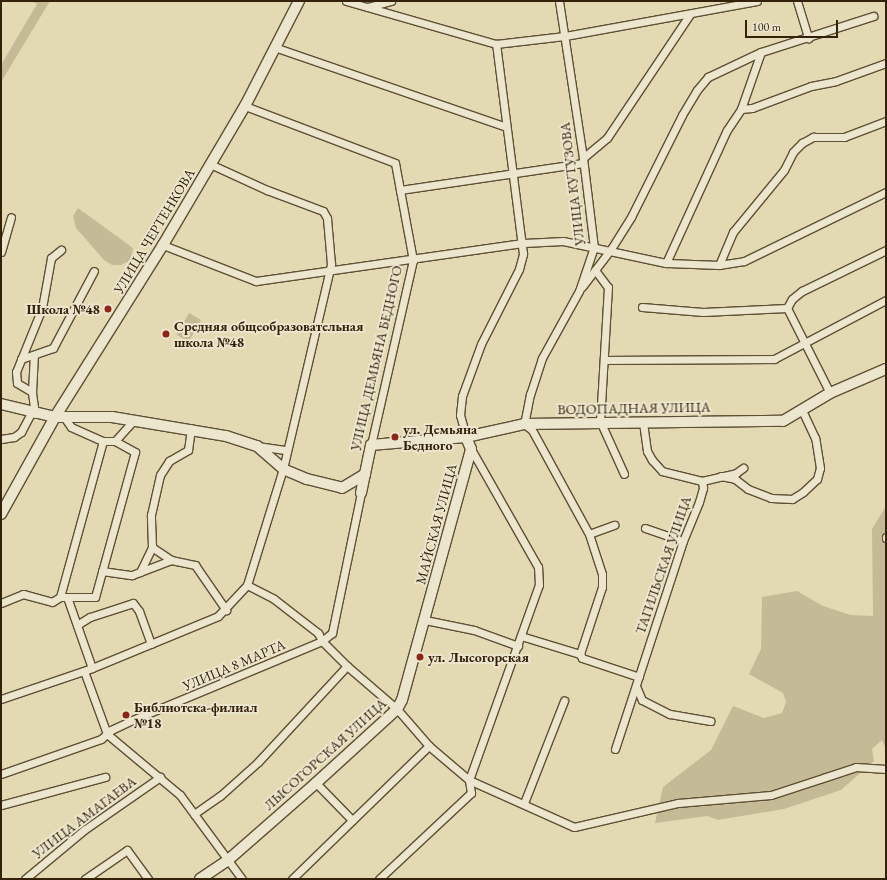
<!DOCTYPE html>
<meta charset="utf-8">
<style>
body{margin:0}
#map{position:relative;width:887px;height:880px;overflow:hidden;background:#e3d9b3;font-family:"EB Garamond",serif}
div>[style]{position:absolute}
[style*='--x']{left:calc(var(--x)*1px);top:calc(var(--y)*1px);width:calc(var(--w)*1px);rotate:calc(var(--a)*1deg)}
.green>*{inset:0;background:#c5ba96;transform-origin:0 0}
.roads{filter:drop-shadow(1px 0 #5f4f34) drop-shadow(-1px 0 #5f4f34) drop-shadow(0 1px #5f4f34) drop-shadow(0 -1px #5f4f34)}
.street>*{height:7px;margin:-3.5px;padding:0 3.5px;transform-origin:3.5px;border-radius:3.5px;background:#ede6ce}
.secondary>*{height:10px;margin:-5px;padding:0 5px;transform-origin:5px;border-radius:5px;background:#ede6ce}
.dots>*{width:11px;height:11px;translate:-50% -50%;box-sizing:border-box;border:2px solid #ede6ce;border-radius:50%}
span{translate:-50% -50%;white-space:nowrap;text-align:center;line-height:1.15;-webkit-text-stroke:4px #ede6ce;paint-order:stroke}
.street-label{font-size:14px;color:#33210a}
.poi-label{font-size:14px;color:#33210a;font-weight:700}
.right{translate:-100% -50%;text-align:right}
.left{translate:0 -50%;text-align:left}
.frame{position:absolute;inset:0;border:2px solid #33210a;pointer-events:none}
.scale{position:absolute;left:745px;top:20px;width:93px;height:18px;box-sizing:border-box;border:2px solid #33210a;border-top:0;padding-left:5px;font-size:12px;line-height:14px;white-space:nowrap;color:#33210a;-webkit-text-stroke:3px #ede6ce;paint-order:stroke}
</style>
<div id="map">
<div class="green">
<i style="clip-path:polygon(31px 1px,50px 1px,1px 82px,1px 65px,37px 4px)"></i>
<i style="clip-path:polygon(78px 208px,133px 248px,131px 260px,121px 265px,112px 265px,104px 260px,76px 228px,73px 216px)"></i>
<i style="left:189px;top:313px;width:14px;height:25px;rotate:30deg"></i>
<i style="clip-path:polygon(886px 506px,886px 749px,882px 740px,872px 749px,874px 761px,841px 790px,784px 809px,718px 820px,707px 816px,655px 823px,663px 787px,711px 750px,733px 706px,764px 718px,782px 713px,786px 702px,783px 693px,749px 674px,761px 649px,762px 597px,797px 591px,823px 606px,851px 615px,873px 616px,872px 529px)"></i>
</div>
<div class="roads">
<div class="street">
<i style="--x:346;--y:1;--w:156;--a:16"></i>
<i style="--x:496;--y:44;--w:69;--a:-6.6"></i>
<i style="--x:565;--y:36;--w:195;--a:-10.3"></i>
<i style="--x:559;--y:1;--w:159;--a:81.3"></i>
<i style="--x:583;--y:158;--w:90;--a:83"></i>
<i style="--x:594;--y:247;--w:46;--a:108.8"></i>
<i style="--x:579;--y:291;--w:77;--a:118.9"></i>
<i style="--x:542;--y:358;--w:38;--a:108"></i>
<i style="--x:530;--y:394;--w:31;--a:101"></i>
<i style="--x:524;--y:424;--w:10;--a:37"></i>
<i style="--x:532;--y:430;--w:119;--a:61.3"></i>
<i style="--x:589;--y:534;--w:42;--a:72"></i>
<i style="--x:602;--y:574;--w:13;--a:90"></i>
<i style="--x:602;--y:587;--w:71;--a:108.2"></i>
<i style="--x:580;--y:654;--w:4;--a:63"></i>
<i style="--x:582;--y:658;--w:60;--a:18.4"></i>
<i style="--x:797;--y:1;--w:39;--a:73"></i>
<i style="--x:368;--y:7;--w:24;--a:-15"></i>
<i style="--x:277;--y:48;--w:242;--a:19"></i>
<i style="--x:245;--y:106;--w:160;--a:20.8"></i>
<i style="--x:395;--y:163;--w:99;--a:79.5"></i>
<i style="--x:413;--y:260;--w:190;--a:102.8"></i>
<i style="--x:741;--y:109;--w:60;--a:-70.7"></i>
<i style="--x:583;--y:158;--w:31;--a:-40"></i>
<i style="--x:607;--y:138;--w:149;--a:-56.2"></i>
<i style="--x:400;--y:190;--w:185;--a:-8.4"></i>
<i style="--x:163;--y:245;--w:100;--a:21.2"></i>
<i style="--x:256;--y:281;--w:271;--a:-8.1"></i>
<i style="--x:524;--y:243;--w:39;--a:-3"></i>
<i style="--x:563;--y:241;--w:105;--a:12.1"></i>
<i style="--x:666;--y:263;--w:53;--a:2.2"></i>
<i style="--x:719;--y:265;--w:25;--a:-9"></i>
<i style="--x:744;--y:261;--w:158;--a:-25.9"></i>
<i style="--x:1;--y:252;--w:36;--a:-74"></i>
<i style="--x:666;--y:263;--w:146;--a:-65.4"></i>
<i style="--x:727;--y:130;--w:25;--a:-56"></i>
<i style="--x:741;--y:109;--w:11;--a:-5"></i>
<i style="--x:752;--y:108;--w:63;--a:-20.4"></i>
<i style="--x:811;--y:86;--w:25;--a:-11"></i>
<i style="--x:836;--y:81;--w:53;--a:-19.8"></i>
<i style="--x:719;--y:265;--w:36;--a:-67"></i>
<i style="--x:733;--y:232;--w:80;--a:-50.6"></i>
<i style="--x:784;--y:170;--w:20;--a:-63"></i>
<i style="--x:793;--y:152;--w:13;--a:-45"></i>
<i style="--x:802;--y:143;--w:13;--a:-29"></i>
<i style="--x:813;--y:137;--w:31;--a:0"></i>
<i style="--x:844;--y:137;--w:45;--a:-20.9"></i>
<i style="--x:595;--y:270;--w:21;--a:53"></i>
<i style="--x:608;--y:287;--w:134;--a:93.4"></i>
<i style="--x:600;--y:421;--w:58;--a:65.6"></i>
<i style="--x:582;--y:287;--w:48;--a:-52.7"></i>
<i style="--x:611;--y:249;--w:38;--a:-58"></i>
<i style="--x:631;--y:217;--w:114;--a:-63.4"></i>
<i style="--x:682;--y:115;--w:29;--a:-59"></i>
<i style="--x:697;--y:90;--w:17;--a:-50"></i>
<i style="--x:708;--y:77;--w:59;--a:-25.3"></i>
<i style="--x:761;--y:52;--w:118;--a:-17.8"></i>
<i style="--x:642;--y:307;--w:61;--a:4.7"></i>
<i style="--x:703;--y:312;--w:84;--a:-2.7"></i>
<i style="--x:21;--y:359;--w:34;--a:-19"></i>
<i style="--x:53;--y:348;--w:87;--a:-62"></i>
<i style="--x:604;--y:360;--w:170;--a:-0.3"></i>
<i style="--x:774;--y:359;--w:127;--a:-27.8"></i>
<i style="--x:32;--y:392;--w:37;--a:-87"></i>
<i style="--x:830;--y:393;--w:95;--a:-116.8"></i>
<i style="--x:787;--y:308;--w:10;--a:-61"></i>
<i style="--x:792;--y:299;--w:13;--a:-39"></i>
<i style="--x:802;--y:291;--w:93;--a:-26"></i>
<i style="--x:35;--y:414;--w:22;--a:-98"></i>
<i style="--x:32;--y:392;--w:17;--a:-149"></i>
<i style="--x:17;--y:383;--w:11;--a:-95"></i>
<i style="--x:16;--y:372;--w:69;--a:-67.9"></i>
<i style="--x:42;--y:308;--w:51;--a:-79.8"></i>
<i style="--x:51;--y:258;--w:13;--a:-39"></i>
<i style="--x:64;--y:417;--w:12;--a:55"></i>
<i style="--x:71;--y:427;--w:35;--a:24"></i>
<i style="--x:466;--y:437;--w:23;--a:-105"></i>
<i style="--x:460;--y:415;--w:19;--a:-84"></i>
<i style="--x:462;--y:396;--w:55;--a:-69.9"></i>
<i style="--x:481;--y:344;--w:84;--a:-63.1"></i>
<i style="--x:519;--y:269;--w:16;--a:-75"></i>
<i style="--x:523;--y:254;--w:212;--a:-97.3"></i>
<i style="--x:1;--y:439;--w:13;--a:-9"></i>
<i style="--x:14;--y:437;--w:9;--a:-36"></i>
<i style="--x:21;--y:432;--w:21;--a:-62"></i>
<i style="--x:115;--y:441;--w:23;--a:29"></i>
<i style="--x:135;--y:452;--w:150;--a:105.4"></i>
<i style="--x:95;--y:597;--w:35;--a:180"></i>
<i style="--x:60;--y:597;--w:162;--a:-74.6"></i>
<i style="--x:103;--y:441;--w:12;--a:0"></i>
<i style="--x:115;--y:441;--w:27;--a:-48"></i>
<i style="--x:257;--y:446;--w:30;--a:8"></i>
<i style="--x:721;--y:476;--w:14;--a:12"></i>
<i style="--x:735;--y:479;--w:16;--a:38"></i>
<i style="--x:748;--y:489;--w:25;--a:21"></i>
<i style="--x:771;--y:498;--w:21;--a:3"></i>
<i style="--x:792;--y:499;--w:13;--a:-32"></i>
<i style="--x:803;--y:492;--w:19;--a:-43"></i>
<i style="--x:817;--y:479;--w:11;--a:-75"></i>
<i style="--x:820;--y:468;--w:30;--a:-99"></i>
<i style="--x:815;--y:438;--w:31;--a:-115"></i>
<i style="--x:702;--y:481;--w:35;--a:-13"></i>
<i style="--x:736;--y:473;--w:9;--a:-36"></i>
<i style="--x:645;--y:528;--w:40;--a:18.9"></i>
<i style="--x:589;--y:534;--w:27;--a:-20"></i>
<i style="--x:886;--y:537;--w:1;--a:90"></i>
<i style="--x:171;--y:560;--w:23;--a:-146"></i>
<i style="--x:152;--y:547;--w:32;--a:-92"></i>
<i style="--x:151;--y:515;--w:41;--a:-77.3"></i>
<i style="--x:160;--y:475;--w:17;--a:-57"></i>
<i style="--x:169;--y:461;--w:22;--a:-30"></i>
<i style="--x:188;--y:450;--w:22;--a:-82"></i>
<i style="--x:102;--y:571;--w:30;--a:8"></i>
<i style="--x:132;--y:575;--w:42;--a:-21"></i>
<i style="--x:171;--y:560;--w:25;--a:12"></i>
<i style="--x:195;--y:565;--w:55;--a:55.4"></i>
<i style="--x:140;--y:572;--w:28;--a:-64"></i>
<i style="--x:247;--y:585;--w:30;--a:27"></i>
<i style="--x:274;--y:599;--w:56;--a:37.7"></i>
<i style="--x:318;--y:633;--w:9;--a:63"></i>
<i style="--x:322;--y:641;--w:35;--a:45"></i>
<i style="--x:347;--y:666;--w:66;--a:40.7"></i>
<i style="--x:397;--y:709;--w:49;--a:49.1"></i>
<i style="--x:429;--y:746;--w:52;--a:40.4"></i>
<i style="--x:469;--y:780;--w:115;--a:24.1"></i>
<i style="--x:574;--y:827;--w:107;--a:-13"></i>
<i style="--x:678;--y:803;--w:93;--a:-4.9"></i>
<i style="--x:771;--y:795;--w:89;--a:-18.2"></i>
<i style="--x:856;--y:767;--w:30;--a:4"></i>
<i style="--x:67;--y:597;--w:75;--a:70.6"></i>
<i style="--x:1;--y:603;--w:24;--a:-22"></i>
<i style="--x:23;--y:594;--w:30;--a:15"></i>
<i style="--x:52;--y:602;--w:9;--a:-32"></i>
<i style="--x:425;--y:620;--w:50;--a:11.5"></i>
<i style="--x:474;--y:630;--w:47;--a:20"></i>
<i style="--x:77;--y:625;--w:15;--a:-32"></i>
<i style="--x:90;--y:617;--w:45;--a:-18"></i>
<i style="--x:133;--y:603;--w:10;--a:53"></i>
<i style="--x:139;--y:611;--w:35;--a:70"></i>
<i style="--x:521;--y:636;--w:62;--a:17"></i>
<i style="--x:84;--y:671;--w:67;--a:69.9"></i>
<i style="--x:107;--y:734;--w:95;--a:39.9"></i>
<i style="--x:180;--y:795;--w:104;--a:53.6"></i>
<i style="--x:636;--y:686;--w:15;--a:67"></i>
<i style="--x:642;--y:700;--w:31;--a:27"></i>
<i style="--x:670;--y:714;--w:41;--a:9.9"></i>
<i style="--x:1;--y:699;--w:96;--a:-18.8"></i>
<i style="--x:92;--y:668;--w:136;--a:-22.4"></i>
<i style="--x:218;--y:616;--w:42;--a:-46.9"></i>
<i style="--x:247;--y:585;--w:121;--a:-72.8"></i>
<i style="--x:283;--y:469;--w:211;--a:-76.8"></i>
<i style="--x:331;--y:264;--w:46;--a:-95"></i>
<i style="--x:327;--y:218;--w:8;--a:-120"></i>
<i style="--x:323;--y:211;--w:60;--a:-159.4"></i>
<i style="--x:267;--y:190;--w:63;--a:-155.5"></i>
<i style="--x:615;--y:749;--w:219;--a:-71.9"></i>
<i style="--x:683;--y:541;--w:42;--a:-67.7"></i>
<i style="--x:699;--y:502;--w:15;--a:-74"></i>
<i style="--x:703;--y:488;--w:7;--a:-98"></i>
<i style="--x:702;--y:481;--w:41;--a:-166"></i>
<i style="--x:662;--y:471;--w:15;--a:-132"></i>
<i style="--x:652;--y:460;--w:10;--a:-119"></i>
<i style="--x:647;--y:451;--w:30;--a:-98"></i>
<i style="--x:1;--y:774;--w:106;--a:-19.3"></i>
<i style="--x:101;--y:739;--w:13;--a:-42"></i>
<i style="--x:111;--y:730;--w:21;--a:-25"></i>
<i style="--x:130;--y:721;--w:208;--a:-22.6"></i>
<i style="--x:322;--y:641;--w:13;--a:-39"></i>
<i style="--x:332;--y:633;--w:143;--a:-78.3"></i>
<i style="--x:316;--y:783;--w:52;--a:45.8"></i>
<i style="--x:524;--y:803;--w:110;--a:-68.6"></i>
<i style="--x:1;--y:805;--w:108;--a:-15.1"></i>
<i style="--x:194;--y:814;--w:32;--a:-35"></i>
<i style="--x:220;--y:796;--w:51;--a:-41.8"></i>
<i style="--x:258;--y:762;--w:131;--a:-47.2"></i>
<i style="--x:25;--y:879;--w:77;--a:-39.7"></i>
<i style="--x:84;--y:830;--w:93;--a:-34.9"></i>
<i style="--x:85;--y:879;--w:51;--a:-34.6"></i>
<i style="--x:127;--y:850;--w:36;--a:54"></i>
<i style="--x:292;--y:879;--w:191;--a:-44.2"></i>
<i style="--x:379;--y:879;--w:126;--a:-43.1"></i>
<i style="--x:471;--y:793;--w:13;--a:-99"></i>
<i style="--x:469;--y:780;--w:207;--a:-70.3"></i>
<i style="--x:539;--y:585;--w:18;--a:-93"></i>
<i style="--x:538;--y:567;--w:136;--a:-119.6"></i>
</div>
<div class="secondary">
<i style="--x:1;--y:404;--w:56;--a:13.5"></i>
<i style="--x:55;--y:417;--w:57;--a:0"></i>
<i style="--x:112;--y:417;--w:116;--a:9.5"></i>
<i style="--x:226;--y:436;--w:33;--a:18"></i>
<i style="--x:257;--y:446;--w:35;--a:41"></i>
<i style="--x:283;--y:469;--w:26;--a:23"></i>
<i style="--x:307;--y:479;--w:36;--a:14"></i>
<i style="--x:342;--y:488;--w:27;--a:-31"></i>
<i style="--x:361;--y:493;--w:49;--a:-78.2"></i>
<i style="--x:371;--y:445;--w:95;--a:-4.8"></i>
<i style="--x:466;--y:437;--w:59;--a:-12.6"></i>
<i style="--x:524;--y:424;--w:259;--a:-0.7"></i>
<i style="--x:783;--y:421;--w:55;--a:-30.8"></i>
<i style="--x:830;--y:393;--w:61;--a:-23.2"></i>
<i style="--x:1;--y:514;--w:111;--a:-60.9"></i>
<i style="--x:55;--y:417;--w:203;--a:-57.9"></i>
<i style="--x:163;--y:245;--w:161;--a:-59.5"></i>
<i style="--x:245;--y:106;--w:118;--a:-62.8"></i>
<i style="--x:200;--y:879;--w:32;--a:-34"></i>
<i style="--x:227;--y:861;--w:118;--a:-41.2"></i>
<i style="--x:316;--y:783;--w:110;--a:-42.4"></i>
<i style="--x:397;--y:709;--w:10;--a:-61"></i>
<i style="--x:402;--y:700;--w:260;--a:-74.6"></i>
<i style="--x:471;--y:449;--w:13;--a:-113"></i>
</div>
</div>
<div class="dots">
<i style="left:108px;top:309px;background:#8f2418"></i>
<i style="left:166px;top:334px;background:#8f2418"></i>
<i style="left:395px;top:437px;background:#8f2418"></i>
<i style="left:420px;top:657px;background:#8f2418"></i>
<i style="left:126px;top:715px;background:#8f2418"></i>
</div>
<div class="street-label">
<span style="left:572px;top:184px;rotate:-97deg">УЛИЦА КУТУЗОВА</span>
<span style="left:154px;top:231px;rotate:-59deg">УЛИЦА ЧЕРТЕНКОВА</span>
<span style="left:376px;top:358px;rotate:-77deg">УЛИЦА ДЕМЬЯНА БЕДНОГО</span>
<span style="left:634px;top:408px;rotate:-1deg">ВОДОПАДНАЯ УЛИЦА</span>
<span style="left:436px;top:524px;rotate:-75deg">МАЙСКАЯ УЛИЦА</span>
<span style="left:663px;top:565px;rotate:-71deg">ТАГИЛЬСКАЯ УЛИЦА</span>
<span style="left:234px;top:665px;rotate:-23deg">УЛИЦА 8 МАРТА</span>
<span style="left:325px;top:754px;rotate:-42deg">ЛЫСОГОРСКАЯ УЛИЦА</span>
<span style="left:84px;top:817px;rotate:-37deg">УЛИЦА АМАГАЕВА</span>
</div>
<div class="poi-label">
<span class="right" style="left:100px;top:309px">Школа №48</span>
<span class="left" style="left:174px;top:334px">Средняя общеобразовательная<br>школа №48</span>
<span class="left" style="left:403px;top:437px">ул. Демьяна<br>Бедного</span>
<span class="left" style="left:428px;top:657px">ул. Лысогорская</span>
<span class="left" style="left:134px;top:715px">Библиотека-филиал<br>№18</span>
</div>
<div class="frame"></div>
<div class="scale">100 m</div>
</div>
